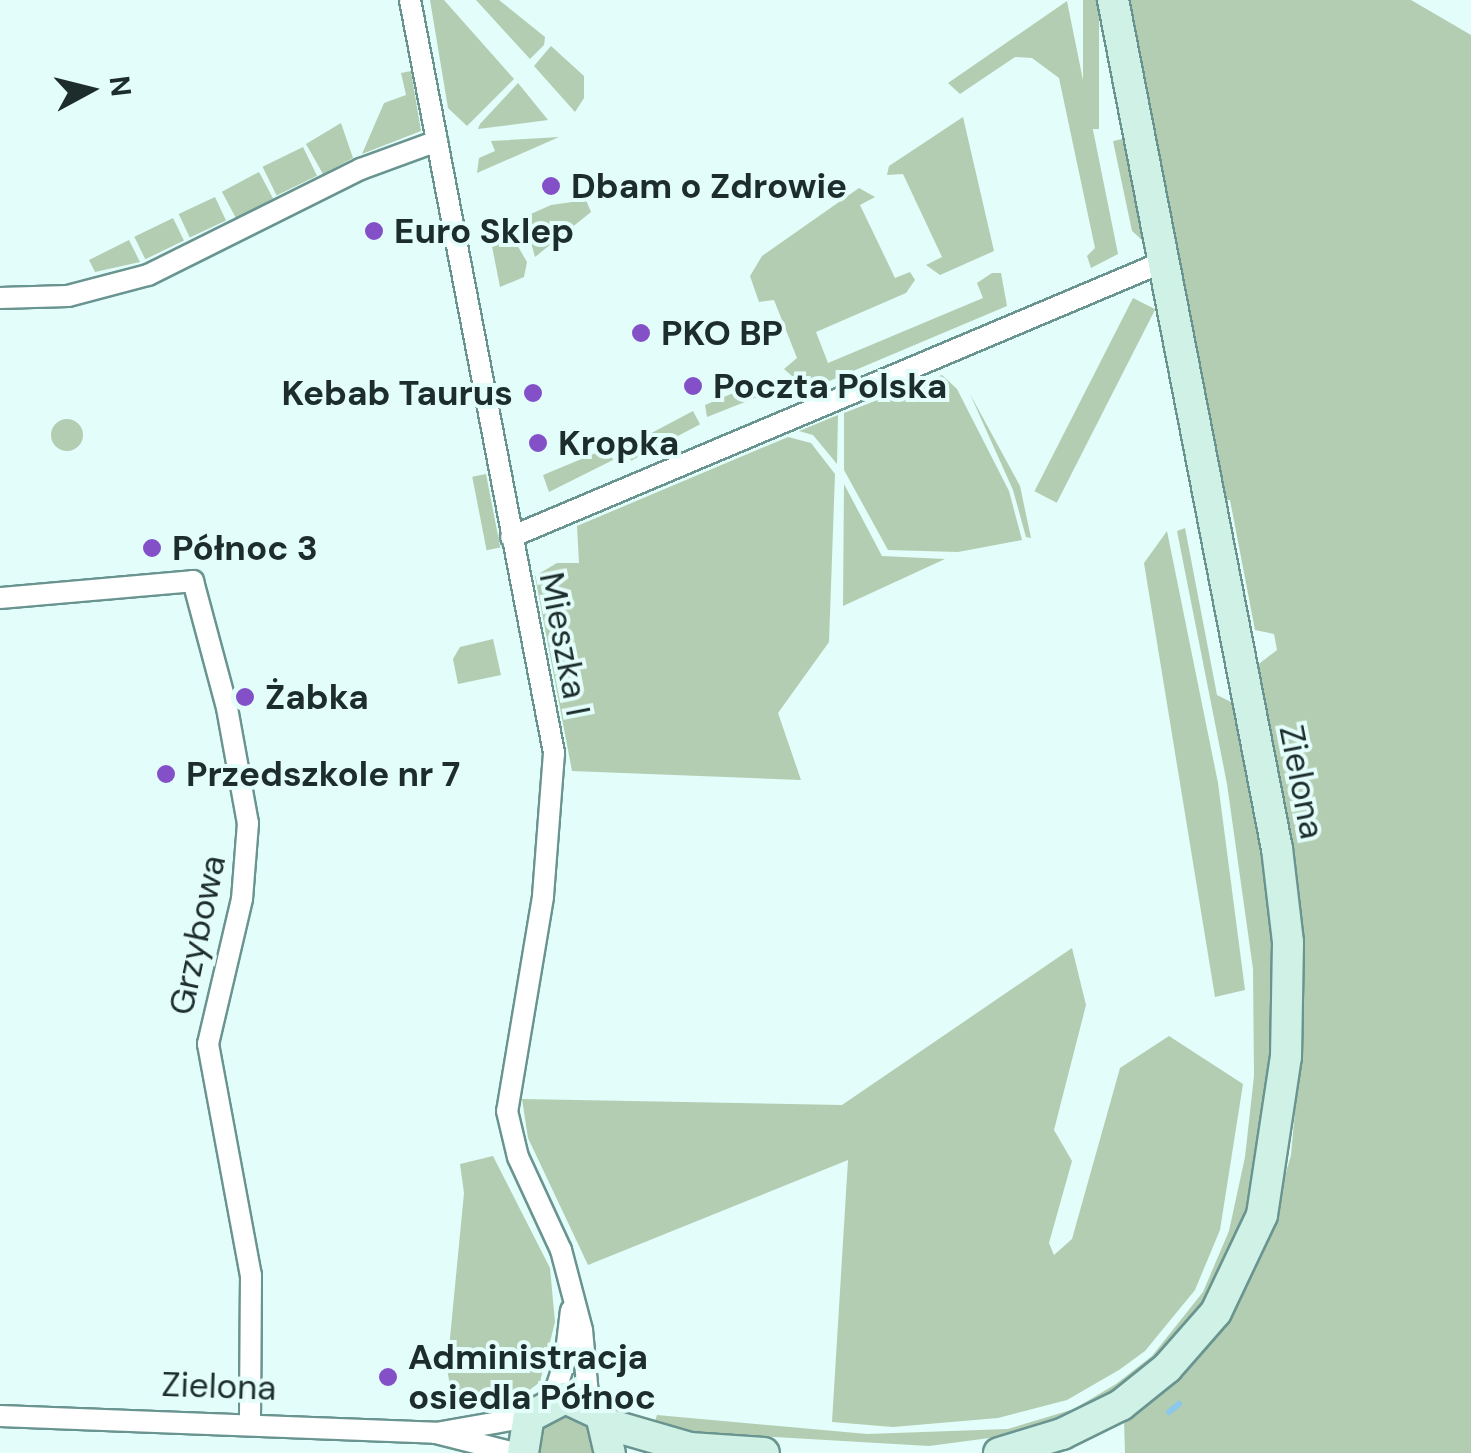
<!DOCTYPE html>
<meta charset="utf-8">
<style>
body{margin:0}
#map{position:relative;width:1471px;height:1453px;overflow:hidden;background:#e2fdfa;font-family:"DM Sans",sans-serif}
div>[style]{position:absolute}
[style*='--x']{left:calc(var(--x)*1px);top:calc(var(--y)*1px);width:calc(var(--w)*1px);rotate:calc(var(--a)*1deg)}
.green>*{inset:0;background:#b3cdb2;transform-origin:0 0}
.round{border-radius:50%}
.stream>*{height:6px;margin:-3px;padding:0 3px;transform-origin:3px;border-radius:3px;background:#8bc8e9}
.roads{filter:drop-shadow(2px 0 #699490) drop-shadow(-2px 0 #699490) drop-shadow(0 2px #699490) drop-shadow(0 -2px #699490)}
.minor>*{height:20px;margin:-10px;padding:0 10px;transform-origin:10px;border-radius:10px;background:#fff}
.secondary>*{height:30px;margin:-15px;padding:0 15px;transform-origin:15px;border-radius:15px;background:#d0f1e5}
.dots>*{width:28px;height:28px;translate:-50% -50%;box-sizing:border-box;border:5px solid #e2fdfa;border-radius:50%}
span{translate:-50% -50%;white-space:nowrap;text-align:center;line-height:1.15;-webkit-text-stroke:8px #e2fdfa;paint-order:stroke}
.poi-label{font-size:35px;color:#1c2d2c;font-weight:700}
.left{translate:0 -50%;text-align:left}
.right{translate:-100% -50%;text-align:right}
.street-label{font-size:35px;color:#1c2d2c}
.north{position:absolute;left:40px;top:40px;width:100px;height:100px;-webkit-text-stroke:8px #e2fdfa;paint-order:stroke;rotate:83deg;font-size:28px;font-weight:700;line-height:40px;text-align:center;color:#1c2d2c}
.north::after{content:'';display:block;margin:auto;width:35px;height:45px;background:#1c2d2c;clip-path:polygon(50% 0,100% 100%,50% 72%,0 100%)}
</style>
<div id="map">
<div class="green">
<i style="clip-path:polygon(430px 0,444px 0,514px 79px,467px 126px,448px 108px)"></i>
<i style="clip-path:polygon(476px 0,499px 0,545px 37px,544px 45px,530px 59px)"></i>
<i style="left:1083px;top:0;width:16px;height:129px"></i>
<i style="clip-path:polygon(1128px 0,1411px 0,1471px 35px,1471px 1453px,1125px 1453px,1124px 1420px,1153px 1400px,1222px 1329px,1263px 1254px,1291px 1155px,1304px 1011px,1300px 910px,1255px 667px,1277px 650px,1274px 634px,1255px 630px,1230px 500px,1223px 501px)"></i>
<i style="clip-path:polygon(1067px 1px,1118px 254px,1091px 268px,1087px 256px,1095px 248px,1059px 78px,1032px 58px,1015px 57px,960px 94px,948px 83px)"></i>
<i style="clip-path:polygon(551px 46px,584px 76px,584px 98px,575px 112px,534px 66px)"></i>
<i style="clip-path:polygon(411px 71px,421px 131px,362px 154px,384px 103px,406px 95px,401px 73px)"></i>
<i style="clip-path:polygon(518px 83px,548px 120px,478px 129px,480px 124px)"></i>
<i style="clip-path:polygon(963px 117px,994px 251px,940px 275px,926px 265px,942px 257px,903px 174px,887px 175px,889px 166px)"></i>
<i style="clip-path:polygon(341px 123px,353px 158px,323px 174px,306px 144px)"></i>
<i style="clip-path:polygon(559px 137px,477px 173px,479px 158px,495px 151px,491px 141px)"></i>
<i style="clip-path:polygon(1127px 138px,1143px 233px,1142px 240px,1132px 231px,1113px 141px)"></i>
<i style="left:303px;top:147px;width:32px;height:45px;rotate:64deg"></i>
<i style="left:259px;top:172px;width:30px;height:42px;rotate:62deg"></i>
<i style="clip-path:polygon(859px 188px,875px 197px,860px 205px,895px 278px,910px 272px,915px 280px,906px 293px,816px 332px,828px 363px,983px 298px,977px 283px,992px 273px,1001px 273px,1007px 306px,808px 390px,784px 369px,797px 358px,774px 300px,759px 302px,750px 276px,762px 256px)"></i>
<i style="left:215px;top:197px;width:26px;height:40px;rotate:65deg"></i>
<i style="clip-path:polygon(586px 200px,591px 212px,535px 257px,524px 217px,551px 205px)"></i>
<i style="left:173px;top:218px;width:25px;height:43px;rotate:64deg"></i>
<i style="clip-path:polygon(505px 224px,527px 262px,524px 277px,500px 287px,489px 231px)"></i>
<i style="clip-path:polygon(129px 240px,140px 262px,95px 272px,89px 260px)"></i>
<i style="left:1133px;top:298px;width:25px;height:217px;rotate:27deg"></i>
<i style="clip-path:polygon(942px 375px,957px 389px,1009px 491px,1022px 540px,958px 552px,888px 550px,844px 470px,844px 413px)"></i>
<i style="clip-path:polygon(757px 383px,760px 396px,707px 417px,705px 405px)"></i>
<i style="clip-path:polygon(970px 394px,1020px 486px,1031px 538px,1026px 537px,1013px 490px)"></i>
<i style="left:693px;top:411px;width:15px;height:78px;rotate:62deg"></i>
<i style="clip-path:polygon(838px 415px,837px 464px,813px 435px,799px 431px)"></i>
<i class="round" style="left:51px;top:419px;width:32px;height:32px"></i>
<i style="clip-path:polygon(788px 437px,811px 443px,835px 474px,829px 642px,778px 713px,801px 780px,572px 771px,535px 576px,557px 563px,579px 563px,577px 526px)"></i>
<i style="clip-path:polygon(608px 448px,613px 460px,549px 492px,543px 475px)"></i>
<i style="left:486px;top:474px;width:75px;height:14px;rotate:79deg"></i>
<i style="clip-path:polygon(844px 484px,882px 556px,945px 559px,843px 606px)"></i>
<i style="clip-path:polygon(1185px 528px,1217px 695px,1237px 705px,1276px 954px,1275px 1032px,1249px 1230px,1211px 1304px,1124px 1386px,1020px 1434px,929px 1446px,652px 1430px,657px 1415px,867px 1434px,1008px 1429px,1074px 1409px,1116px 1384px,1152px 1356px,1203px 1292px,1229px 1231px,1245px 1157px,1254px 1076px,1253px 969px,1227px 784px,1177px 531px)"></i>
<i style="clip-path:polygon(1167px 531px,1218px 783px,1245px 990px,1215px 997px,1144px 563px)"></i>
<i style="clip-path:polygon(493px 639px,501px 675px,458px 684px,453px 659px,460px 647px)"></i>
<i style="clip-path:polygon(1072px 948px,1086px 1005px,1054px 1130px,1072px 1161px,1049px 1243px,1054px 1255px,1072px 1239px,1120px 1068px,1169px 1036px,1243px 1084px,1220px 1230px,1195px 1290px,1145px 1351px,1119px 1370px,1067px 1400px,998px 1418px,893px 1427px,832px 1422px,848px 1160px,588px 1265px,528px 1138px,522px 1099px,842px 1105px)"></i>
<i style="clip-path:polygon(493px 1156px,550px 1268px,555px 1322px,540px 1382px,510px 1405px,485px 1409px,453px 1402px,447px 1369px,464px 1193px,460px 1164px)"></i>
<i style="clip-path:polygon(562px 1411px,589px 1423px,593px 1453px,537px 1453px,538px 1426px)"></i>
</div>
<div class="stream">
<i style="--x:1169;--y:1412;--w:13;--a:-39"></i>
</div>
<div class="roads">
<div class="minor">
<i style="--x:410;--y:0;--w:767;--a:79.17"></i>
<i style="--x:554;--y:753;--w:144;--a:94.4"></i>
<i style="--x:543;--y:897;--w:217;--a:99.5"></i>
<i style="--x:507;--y:1111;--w:47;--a:76.6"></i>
<i style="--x:518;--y:1157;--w:102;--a:65.2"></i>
<i style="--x:561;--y:1250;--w:83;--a:75.3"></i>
<i style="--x:582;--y:1330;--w:75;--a:84.7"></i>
<i style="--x:0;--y:298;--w:68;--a:-1.7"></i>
<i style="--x:68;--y:296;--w:83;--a:-14.7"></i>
<i style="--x:148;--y:275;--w:238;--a:-26.5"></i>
<i style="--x:361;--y:169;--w:81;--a:-20.2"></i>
<i style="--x:511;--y:537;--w:708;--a:-22.87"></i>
<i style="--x:0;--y:598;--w:194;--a:-5"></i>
<i style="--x:193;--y:581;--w:131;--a:75"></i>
<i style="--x:227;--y:708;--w:117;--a:79.7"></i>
<i style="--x:248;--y:823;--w:76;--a:94.5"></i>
<i style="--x:242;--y:899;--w:149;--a:103.2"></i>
<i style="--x:208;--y:1044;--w:235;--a:79.5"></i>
<i style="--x:251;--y:1275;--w:150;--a:90.4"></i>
<i style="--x:552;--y:1401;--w:42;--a:-72"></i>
<i style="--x:565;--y:1361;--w:51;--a:-83.3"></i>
<i style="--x:0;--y:1416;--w:436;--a:2.2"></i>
<i style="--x:436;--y:1433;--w:94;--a:-9.8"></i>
<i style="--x:436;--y:1433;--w:81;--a:14.2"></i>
</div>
<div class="secondary">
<i style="--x:607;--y:1424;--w:86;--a:16.1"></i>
<i style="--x:690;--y:1448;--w:74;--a:3.9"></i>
<i style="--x:523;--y:1453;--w:36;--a:-81"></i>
<i style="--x:529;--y:1417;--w:41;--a:-27.8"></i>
<i style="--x:565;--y:1398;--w:40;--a:25"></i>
<i style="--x:601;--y:1415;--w:39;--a:77"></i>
<i style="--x:999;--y:1453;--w:66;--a:-16.8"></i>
<i style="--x:1062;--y:1434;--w:66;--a:-26.2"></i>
<i style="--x:1121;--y:1405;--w:59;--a:-38.8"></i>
<i style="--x:1167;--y:1368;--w:74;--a:-48.8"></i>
<i style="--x:1216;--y:1312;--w:107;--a:-64.6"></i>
<i style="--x:1262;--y:1215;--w:160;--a:-81.4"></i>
<i style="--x:1286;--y:1057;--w:115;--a:-89"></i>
<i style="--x:1288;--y:942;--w:94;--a:-96.7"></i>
<i style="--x:1277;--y:849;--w:865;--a:-100.93"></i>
</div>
</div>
<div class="dots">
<i style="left:551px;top:186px;background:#8450c8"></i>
<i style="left:374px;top:231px;background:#8450c8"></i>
<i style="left:641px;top:333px;background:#8450c8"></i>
<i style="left:693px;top:386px;background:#8450c8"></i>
<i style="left:533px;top:393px;background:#8450c8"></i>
<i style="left:538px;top:443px;background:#8450c8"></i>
<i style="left:152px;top:548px;background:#8450c8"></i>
<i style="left:245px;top:697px;background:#8450c8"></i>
<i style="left:166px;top:774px;background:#8450c8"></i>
<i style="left:388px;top:1377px;background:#8450c8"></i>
</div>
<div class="poi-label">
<span class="left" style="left:571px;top:186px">Dbam o Zdrowie</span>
<span class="left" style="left:394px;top:231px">Euro Sklep</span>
<span class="left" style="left:661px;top:333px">PKO BP</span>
<span class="left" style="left:713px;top:386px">Poczta Polska</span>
<span class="right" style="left:513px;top:393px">Kebab Taurus</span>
<span class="left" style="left:558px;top:443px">Kropka</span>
<span class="left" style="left:172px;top:548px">Północ 3</span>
<span class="left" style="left:265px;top:697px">Żabka</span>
<span class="left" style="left:186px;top:774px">Przedszkole nr 7</span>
<span class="left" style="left:408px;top:1377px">Administracja<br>osiedla Północ</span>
</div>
<div class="street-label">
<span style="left:565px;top:644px;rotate:79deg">Mieszka I</span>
<span style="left:1302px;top:782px;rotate:79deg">Zielona</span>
<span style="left:197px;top:935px;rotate:-78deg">Grzybowa</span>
<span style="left:219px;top:1386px;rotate:2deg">Zielona</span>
</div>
<div class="north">N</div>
</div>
